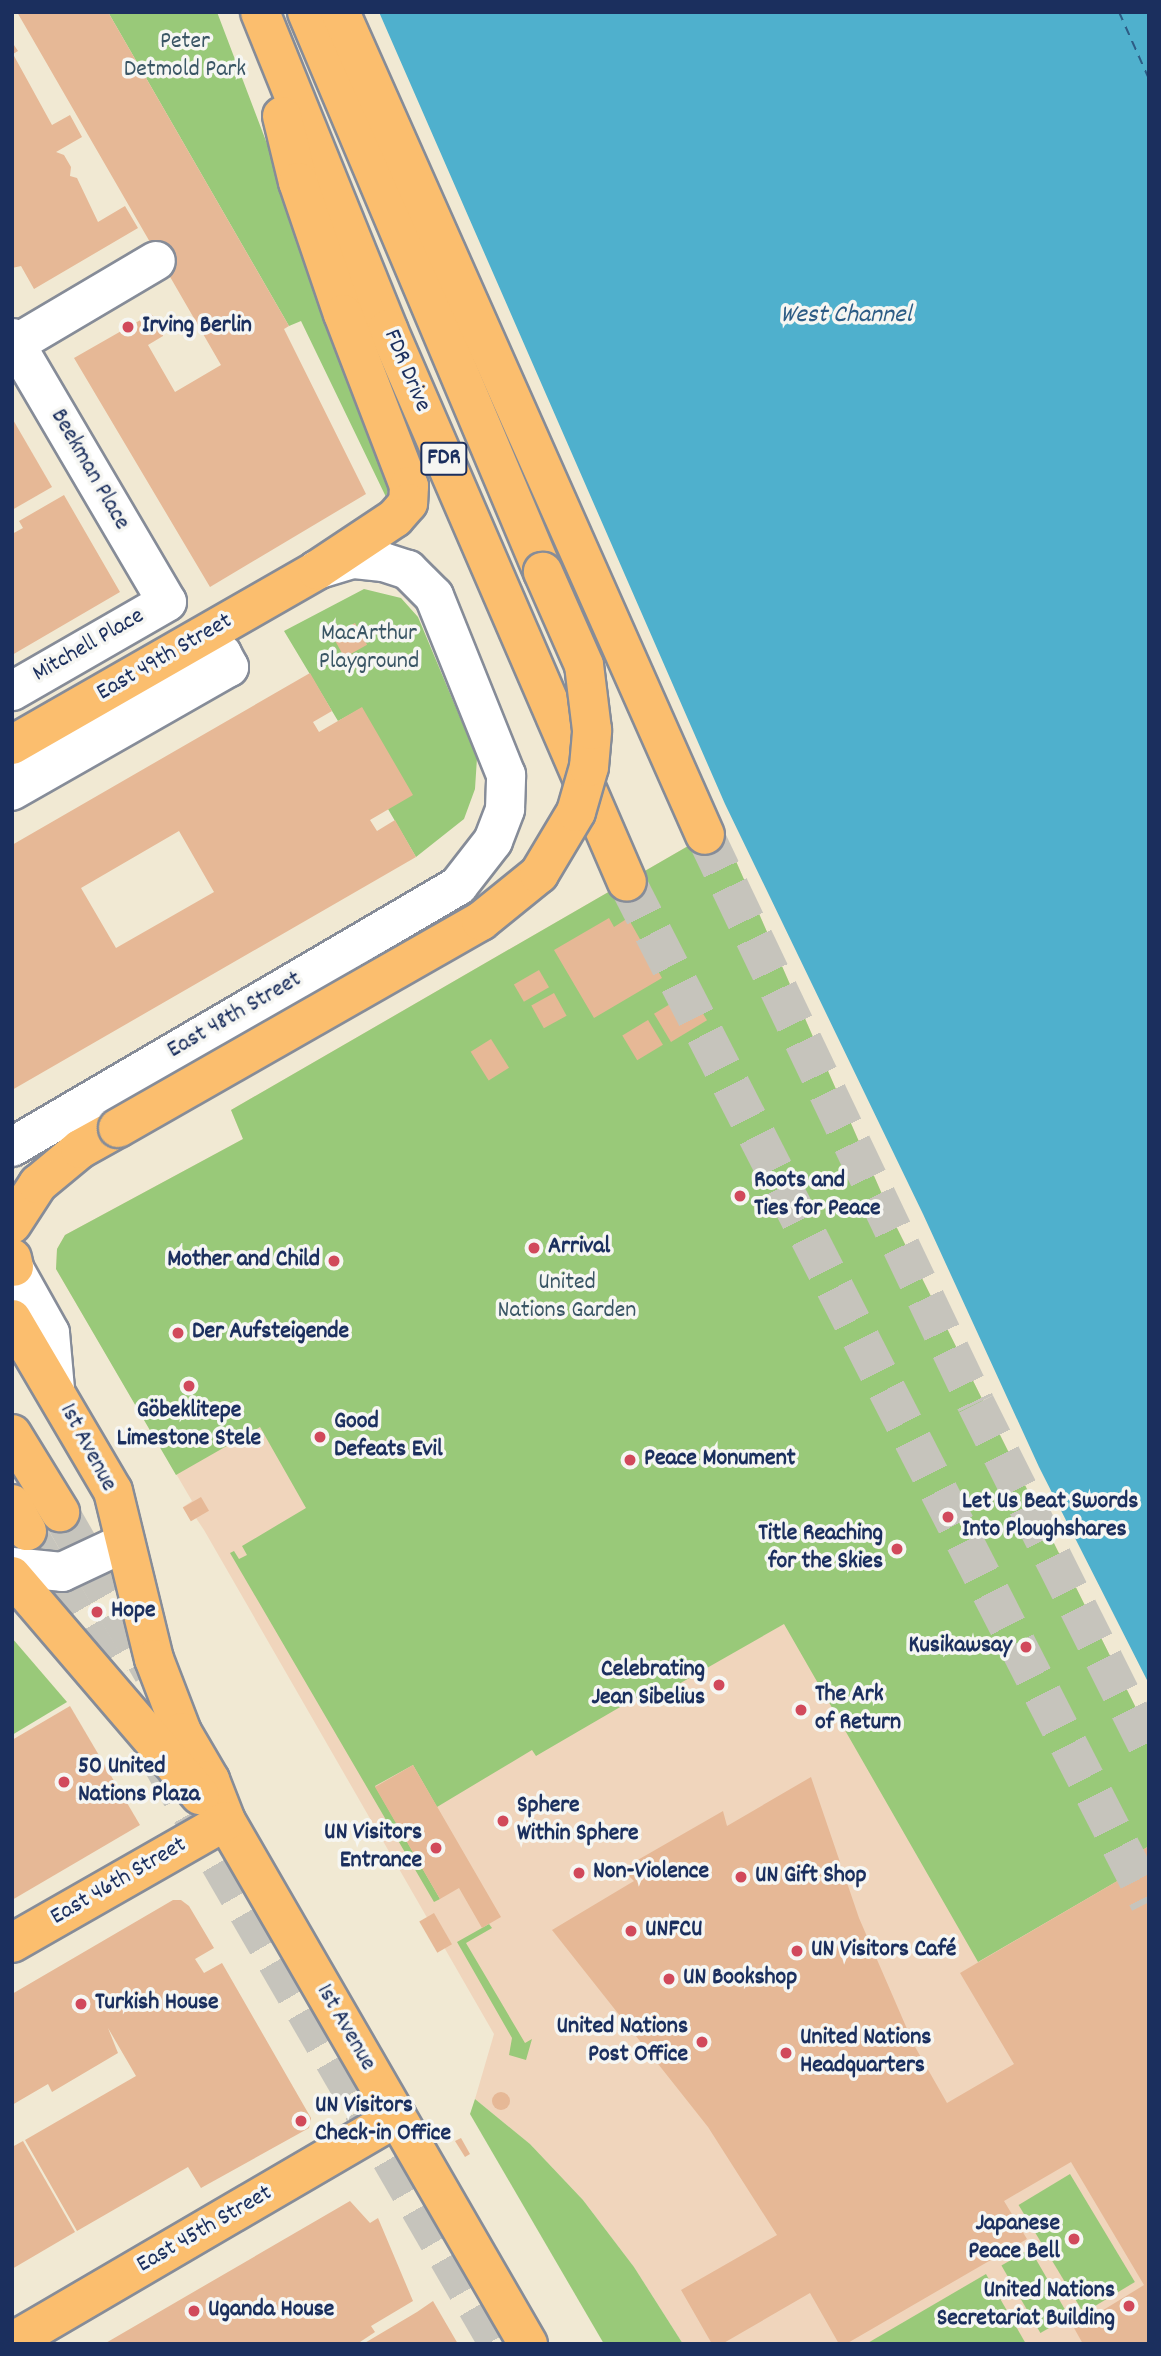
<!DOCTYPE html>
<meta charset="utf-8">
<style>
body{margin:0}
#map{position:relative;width:1161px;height:2356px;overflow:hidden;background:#f1e9d3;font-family:Dekko,sans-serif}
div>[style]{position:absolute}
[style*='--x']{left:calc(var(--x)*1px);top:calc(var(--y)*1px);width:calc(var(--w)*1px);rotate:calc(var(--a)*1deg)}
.built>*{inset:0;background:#f0d5bc}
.green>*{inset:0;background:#99c979;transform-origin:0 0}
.water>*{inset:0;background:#4fb0cd}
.ferry>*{height:2px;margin-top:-1px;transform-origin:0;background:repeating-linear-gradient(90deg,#2d5c85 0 9px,transparent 0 16px)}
.building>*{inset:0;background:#e6b896;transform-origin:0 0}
.round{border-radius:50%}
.major-tunnel>*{height:38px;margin-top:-19px;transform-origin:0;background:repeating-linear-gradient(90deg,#c6c4bc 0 38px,transparent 0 57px)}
.highway-tunnel>*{height:38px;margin-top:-19px;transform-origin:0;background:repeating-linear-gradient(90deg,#c6c4bc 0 38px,transparent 0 57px)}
.roads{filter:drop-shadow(2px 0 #868c98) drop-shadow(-2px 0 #868c98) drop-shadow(0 2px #868c98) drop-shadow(0 -2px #868c98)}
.minor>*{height:38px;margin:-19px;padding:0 19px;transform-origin:19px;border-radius:19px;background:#fff}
.major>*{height:38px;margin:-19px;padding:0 19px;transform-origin:19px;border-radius:19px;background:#fbbe6e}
.highway>*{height:38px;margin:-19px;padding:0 19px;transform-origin:19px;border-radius:19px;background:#fbbe6e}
.bridges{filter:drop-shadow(2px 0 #868c98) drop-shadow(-2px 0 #868c98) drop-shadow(0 2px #868c98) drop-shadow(0 -2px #868c98)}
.highway-bridge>*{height:38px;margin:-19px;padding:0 19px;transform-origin:19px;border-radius:19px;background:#fbbe6e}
.dots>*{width:19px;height:19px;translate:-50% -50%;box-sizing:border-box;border:4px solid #f6f6f2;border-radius:50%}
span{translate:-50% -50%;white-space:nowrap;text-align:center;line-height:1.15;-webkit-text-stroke:7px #f6f6f2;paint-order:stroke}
.shield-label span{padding:2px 5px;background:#f6f6f2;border:2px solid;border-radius:5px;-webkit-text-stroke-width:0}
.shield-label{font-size:23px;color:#1b2f5e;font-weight:700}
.park-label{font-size:24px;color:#3a5665}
.poi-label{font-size:24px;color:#1b2f5e;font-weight:700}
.left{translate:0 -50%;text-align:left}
.right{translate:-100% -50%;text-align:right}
.street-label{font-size:24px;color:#1b2f5e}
.water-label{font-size:26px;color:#2d5c85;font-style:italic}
.frame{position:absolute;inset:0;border:14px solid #1b2f5e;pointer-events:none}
</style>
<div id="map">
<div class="built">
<i style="clip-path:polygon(721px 827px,896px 1226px,1149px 1734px,1149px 2344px,683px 2344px,634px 2267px,583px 2200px,530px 2144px,475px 2099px,494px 2034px,204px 1530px,196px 1518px,191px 1521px,183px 1507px,192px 1501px,56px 1269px,57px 1249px,65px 1235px,243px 1139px,231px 1110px)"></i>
</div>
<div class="green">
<i style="clip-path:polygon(108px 12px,217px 12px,296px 220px,316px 294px,392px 476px,386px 497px,301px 321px,289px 326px)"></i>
<i style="clip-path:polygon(364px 589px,401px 598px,418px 617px,477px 758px,475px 789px,464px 819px,416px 857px,388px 809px,362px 708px,338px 721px,284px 631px)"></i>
<i style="clip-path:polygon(721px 827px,896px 1226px,1149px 1734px,1149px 1846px,1131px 1857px,1138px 1869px,978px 1962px,784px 1624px,663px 1693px,658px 1685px,536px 1756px,532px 1750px,437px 1807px,413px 1765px,375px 1786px,440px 1899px,434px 1902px,230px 1553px,234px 1551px,239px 1559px,247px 1555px,242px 1546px,306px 1508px,260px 1427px,176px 1475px,56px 1269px,57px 1249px,65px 1235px,243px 1139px,231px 1110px)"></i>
<i style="clip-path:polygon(12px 1638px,67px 1702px,12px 1735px)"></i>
<i style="clip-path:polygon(489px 1924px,492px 1928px,466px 1943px,525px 2043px,532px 2039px,526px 2060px,509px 2055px,512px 2038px,457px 1942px)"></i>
<i style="clip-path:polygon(475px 2099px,530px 2144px,583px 2200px,634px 2267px,683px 2344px,604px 2344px,470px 2114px)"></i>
<i style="left:1070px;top:2174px;width:126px;height:60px;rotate:59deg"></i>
<i style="left:1030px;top:2249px;width:78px;height:33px;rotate:60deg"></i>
<i style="clip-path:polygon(986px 2274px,1026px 2344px,866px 2344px)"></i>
</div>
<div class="water">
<i style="clip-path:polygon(379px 12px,1149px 12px,1149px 1684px,1039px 1467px,923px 1214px,725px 804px)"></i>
</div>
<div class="ferry">
<i style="--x:1119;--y:12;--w:73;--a:65.9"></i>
</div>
<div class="building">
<i style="clip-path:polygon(17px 12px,108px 12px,289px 326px,284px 329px,366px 494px,210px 587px,74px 358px,151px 314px,162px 324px,163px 336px,148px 345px,175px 392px,221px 365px)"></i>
<i style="clip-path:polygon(12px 42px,18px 51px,13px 54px,52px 125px,70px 115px,82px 137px,56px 152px,64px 155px,71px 167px,70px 176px,77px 178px,98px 222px,125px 206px,138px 228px,34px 289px,21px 266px,12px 268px)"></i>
<i style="clip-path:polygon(12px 418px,52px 487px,12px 510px)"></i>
<i style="clip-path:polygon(64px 495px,120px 592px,12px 655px,12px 534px,23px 528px,19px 521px)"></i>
<i style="left:355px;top:623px;width:25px;height:26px;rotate:61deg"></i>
<i style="clip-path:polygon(evenodd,310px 673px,332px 711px,313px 722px,319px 732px,362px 707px,413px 795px,370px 820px,377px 831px,395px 820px,416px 857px,12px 1090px,12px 845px,310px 673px,179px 831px,214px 892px,116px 948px,81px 888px,179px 831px)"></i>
<i style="clip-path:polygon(609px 918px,614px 927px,628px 918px,662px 978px,594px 1018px,554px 950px)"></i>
<i style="left:539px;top:970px;width:20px;height:29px;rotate:60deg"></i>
<i style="left:690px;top:992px;width:33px;height:42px;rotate:59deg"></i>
<i style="left:554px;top:993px;width:26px;height:26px;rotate:61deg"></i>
<i style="left:648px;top:1020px;width:29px;height:30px;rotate:59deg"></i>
<i style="left:491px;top:1039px;width:34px;height:24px;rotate:58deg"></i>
<i style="left:201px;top:1497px;width:16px;height:21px;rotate:60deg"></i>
<i style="clip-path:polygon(70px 1706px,140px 1825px,12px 1900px,12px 1740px)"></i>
<i style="clip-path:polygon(413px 1765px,501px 1917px,482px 1928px,459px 1888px,440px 1899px,375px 1787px)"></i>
<i style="clip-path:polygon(811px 1777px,859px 1918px,914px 2045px,947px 2103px,1014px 2064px,960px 1973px,1138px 1869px,1131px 1857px,1149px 1846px,1149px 2344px,1083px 2344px,1074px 2328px,1144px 2285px,1071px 2162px,1004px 2201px,1027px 2239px,846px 2344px,839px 2344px,810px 2293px,722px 2344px,712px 2344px,681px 2290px,777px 2235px,708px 2127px,552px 1930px,634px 1881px,622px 1869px,723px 1811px,727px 1826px)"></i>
<i style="clip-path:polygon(173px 1900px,181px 1900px,189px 1906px,214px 1948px,195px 1959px,204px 1973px,222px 1963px,311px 2118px,309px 2128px,201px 2188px,188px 2167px,77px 2231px,25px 2140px,136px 2076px,108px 2028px,118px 2053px,52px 2092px,48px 2084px,12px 2105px,12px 1994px)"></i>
<i style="left:434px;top:1913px;width:36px;height:17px;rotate:60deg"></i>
<i class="round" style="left:492px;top:2092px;width:18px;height:18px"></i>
<i style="clip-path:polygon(461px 2138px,470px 2154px,465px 2157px,455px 2141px)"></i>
<i style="clip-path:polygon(23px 2141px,75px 2232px,12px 2269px,12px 2147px)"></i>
<i style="clip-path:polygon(350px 2201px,370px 2223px,378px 2218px,413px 2301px,371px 2326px,375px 2332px,357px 2344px,104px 2344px)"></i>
<i style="clip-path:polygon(433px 2301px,458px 2344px,363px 2344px,417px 2312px)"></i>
</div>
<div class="major-tunnel">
<i style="--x:60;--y:1512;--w:185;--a:60.1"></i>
<i style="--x:27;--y:1531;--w:171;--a:59.8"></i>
<i style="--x:162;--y:1764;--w:670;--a:59.92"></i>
</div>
<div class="highway-tunnel">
<i style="--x:705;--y:835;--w:630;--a:64.53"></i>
<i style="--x:976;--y:1404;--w:387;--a:63.4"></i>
<i style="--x:627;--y:882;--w:1146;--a:62.9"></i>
</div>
<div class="roads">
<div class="minor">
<i style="--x:12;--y:338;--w:306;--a:59.6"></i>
<i style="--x:167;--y:602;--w:179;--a:150.1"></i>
<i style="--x:12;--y:346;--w:167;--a:-30.6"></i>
<i style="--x:12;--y:774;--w:242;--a:-29.7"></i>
<i style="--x:222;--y:654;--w:15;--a:62"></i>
<i style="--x:229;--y:667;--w:250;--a:150.3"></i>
<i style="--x:12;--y:1147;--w:517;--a:-30.34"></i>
<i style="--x:458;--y:886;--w:57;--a:-52.1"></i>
<i style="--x:493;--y:841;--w:34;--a:-69"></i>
<i style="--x:505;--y:809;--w:34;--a:-88"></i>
<i style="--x:506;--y:775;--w:193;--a:-111.9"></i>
<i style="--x:434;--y:596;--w:37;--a:-135"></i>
<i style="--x:408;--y:570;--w:26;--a:-162"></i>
<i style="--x:383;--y:562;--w:31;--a:-174"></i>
<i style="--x:352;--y:559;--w:37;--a:163"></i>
<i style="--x:12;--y:1265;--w:78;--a:60.8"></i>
<i style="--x:50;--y:1333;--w:56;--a:84.9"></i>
<i style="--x:12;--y:1567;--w:50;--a:5.7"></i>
<i style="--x:62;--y:1572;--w:68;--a:-25.1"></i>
</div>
<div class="major">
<i style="--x:12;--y:745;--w:352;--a:-29.8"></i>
<i style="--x:12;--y:1319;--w:199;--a:59.6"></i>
<i style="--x:113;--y:1491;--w:173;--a:76.3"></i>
<i style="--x:154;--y:1659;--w:78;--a:69"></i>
<i style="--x:182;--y:1732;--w:56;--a:59.7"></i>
<i style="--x:210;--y:1780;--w:44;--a:68.7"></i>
<i style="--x:226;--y:1821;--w:604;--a:60"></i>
<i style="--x:12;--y:1434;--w:92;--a:58.4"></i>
<i style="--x:12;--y:1504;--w:31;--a:61"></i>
<i style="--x:12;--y:1576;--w:289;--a:49.4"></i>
<i style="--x:12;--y:1943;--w:246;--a:-29.7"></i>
<i style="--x:12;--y:2342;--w:446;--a:-30.3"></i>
</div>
<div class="highway">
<i style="--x:260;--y:12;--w:342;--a:68"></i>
<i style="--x:388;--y:329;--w:602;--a:66.63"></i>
<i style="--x:307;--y:12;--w:608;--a:67.15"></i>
<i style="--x:340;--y:12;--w:900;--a:66.08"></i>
<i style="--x:282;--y:116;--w:68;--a:76.4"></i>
<i style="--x:298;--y:182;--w:139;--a:71.2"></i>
<i style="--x:343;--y:314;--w:184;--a:69"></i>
<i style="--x:409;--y:486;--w:17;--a:93"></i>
<i style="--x:408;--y:503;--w:20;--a:131"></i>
<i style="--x:395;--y:518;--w:94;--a:146.3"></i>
<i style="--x:12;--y:1224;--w:48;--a:-57"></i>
<i style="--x:38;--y:1184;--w:55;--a:-39.8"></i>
<i style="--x:80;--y:1149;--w:43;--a:-28.9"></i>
<i style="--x:12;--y:1258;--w:9;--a:77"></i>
</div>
</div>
<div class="bridges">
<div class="highway-bridge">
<i style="--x:118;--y:1128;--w:418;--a:-29.7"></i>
<i style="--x:481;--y:921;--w:75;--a:-39"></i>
<i style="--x:539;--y:874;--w:72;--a:-59.2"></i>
<i style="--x:576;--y:812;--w:47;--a:-73.9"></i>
<i style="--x:589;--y:767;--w:37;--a:-85"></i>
<i style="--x:592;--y:730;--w:65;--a:-97"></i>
<i style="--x:584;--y:665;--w:102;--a:-113.8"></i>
</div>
</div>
<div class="dots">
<i style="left:128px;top:327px;background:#d1495b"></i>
<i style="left:740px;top:1196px;background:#d1495b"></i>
<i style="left:534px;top:1248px;background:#d1495b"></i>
<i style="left:334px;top:1261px;background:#d1495b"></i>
<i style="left:178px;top:1333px;background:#d1495b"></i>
<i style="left:189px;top:1386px;background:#d1495b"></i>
<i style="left:320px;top:1437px;background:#d1495b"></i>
<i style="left:630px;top:1460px;background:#d1495b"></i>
<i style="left:948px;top:1517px;background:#d1495b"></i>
<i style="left:897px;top:1549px;background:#d1495b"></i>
<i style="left:97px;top:1612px;background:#d1495b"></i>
<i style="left:1026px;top:1647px;background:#d1495b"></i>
<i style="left:719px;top:1685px;background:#d1495b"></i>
<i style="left:801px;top:1710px;background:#d1495b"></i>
<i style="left:64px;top:1782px;background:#d1495b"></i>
<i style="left:503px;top:1821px;background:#d1495b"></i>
<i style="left:436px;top:1848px;background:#d1495b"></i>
<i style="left:579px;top:1873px;background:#d1495b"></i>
<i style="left:741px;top:1877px;background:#d1495b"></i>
<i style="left:631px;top:1931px;background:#d1495b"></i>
<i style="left:797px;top:1951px;background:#d1495b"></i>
<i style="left:669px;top:1979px;background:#d1495b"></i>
<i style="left:81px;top:2004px;background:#d1495b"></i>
<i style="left:702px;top:2042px;background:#d1495b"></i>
<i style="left:786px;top:2053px;background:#d1495b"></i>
<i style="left:301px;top:2121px;background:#d1495b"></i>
<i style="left:1074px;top:2239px;background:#d1495b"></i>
<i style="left:1129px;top:2306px;background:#d1495b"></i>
<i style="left:194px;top:2311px;background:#d1495b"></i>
</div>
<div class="shield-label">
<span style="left:444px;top:459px">FDR</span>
</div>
<div class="park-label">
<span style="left:185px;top:57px">Peter<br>Detmold Park</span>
<span style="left:369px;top:649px">MacArthur<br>Playground</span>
<span style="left:567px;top:1298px">United<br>Nations Garden</span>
</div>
<div class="poi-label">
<span class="left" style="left:142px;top:327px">Irving Berlin</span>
<span class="left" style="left:754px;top:1196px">Roots and<br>Ties for Peace</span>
<span class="left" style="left:548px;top:1248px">Arrival</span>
<span class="right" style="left:320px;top:1261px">Mother and Child</span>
<span class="left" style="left:192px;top:1333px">Der Aufsteigende</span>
<span style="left:189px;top:1426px">Göbeklitepe<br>Limestone Stele</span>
<span class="left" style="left:334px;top:1437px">Good<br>Defeats Evil</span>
<span class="left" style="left:644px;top:1460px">Peace Monument</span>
<span class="left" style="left:962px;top:1517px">Let Us Beat Swords<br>Into Ploughshares</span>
<span class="right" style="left:883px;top:1549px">Title Reaching<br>for the Skies</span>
<span class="left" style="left:111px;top:1612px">Hope</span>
<span class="right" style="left:1012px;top:1647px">Kusikawsay</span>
<span class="right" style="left:705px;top:1685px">Celebrating<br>Jean Sibelius</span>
<span class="left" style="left:815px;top:1710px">The Ark<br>of Return</span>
<span class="left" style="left:78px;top:1782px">50 United<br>Nations Plaza</span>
<span class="left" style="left:517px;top:1821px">Sphere<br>Within Sphere</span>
<span class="right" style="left:422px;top:1848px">UN Visitors<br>Entrance</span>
<span class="left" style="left:593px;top:1873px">Non-Violence</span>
<span class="left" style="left:755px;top:1877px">UN Gift Shop</span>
<span class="left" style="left:645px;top:1931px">UNFCU</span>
<span class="left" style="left:811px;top:1951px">UN Visitors Café</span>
<span class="left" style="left:683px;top:1979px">UN Bookshop</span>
<span class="left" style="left:95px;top:2004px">Turkish House</span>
<span class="right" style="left:688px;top:2042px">United Nations<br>Post Office</span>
<span class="left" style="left:800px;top:2053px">United Nations<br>Headquarters</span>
<span class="left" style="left:315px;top:2121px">UN Visitors<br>Check-in Office</span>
<span class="right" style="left:1060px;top:2239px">Japanese<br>Peace Bell</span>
<span class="right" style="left:1115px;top:2306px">United Nations<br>Secretariat Building</span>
<span class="left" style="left:208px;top:2311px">Uganda House</span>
</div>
<div class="street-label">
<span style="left:406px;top:371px;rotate:67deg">FDR Drive</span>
<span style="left:89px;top:470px;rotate:60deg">Beekman Place</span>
<span style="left:89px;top:646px;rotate:-30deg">Mitchell Place</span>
<span style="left:165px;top:658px;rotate:-30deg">East 49th Street</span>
<span style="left:235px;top:1016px;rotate:-30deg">East 48th Street</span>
<span style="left:87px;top:1448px;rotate:62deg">1st Avenue</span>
<span style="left:119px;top:1882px;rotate:-30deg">East 46th Street</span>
<span style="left:345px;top:2028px;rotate:60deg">1st Avenue</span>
<span style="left:205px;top:2230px;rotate:-30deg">East 45th Street</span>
</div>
<div class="water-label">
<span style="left:846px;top:316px">West Channel</span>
</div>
<div class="frame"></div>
</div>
